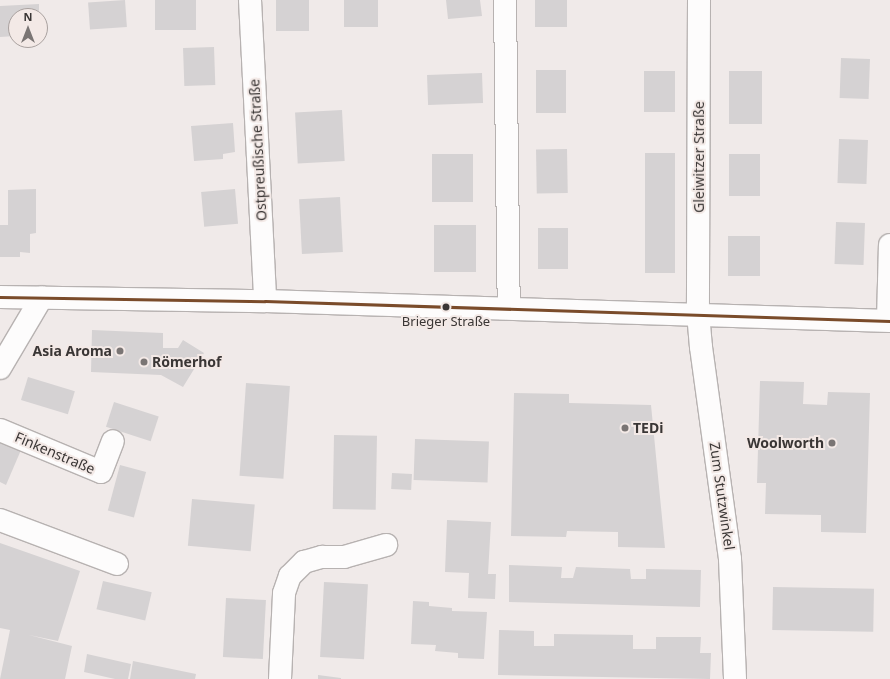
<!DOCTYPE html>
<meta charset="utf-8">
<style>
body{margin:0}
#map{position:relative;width:890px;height:679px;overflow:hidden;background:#f0eae9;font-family:"Noto Sans",sans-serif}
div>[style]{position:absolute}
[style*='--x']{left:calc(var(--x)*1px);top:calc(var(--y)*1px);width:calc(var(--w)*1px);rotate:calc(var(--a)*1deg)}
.building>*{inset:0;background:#d5d2d3;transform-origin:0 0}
.roads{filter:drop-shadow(1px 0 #b7b2b1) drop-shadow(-1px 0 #b7b2b1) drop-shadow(0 1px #b7b2b1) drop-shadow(0 -1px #b7b2b1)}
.minor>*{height:22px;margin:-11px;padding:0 11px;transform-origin:11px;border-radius:11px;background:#fdfcfc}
.bus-1>*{height:3px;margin:-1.5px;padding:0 1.5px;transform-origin:1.5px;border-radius:1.5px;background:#7a4b2a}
.dots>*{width:11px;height:11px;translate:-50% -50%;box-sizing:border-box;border:2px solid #f3e9e6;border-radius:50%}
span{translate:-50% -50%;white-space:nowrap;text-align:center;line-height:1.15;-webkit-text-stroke:4px #f3e9e6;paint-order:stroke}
.bus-label{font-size:13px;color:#3a3635}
.street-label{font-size:14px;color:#3a3635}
.poi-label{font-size:14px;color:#3a3635;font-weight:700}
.right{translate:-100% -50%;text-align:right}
.left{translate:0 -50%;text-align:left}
.north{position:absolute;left:8px;top:8px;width:40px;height:40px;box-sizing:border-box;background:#f3e9e6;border:1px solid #a9a19f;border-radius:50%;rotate:0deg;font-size:11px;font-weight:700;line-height:16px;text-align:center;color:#3a3635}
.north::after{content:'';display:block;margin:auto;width:14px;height:18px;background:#7a7574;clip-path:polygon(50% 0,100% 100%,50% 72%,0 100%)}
</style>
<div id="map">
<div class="building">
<i style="left:125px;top:0;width:27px;height:37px;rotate:86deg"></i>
<i style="left:155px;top:0;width:41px;height:30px"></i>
<i style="left:276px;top:0;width:33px;height:31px"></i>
<i style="left:344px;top:0;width:34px;height:27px"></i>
<i style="clip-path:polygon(446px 0,480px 0,482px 16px,448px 19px)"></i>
<i style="left:535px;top:0;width:32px;height:27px"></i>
<i style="clip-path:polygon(39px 4px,39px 16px,16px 16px,16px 36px,0 37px,0 6px)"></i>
<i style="left:214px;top:47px;width:38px;height:31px;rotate:88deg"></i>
<i style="left:841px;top:58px;width:29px;height:40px;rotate:2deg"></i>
<i style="left:536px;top:70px;width:30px;height:43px"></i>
<i style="left:644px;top:71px;width:31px;height:41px"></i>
<i style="left:762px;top:71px;width:53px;height:33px;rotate:90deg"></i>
<i style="left:482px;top:73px;width:30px;height:55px;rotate:88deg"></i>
<i style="left:342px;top:110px;width:51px;height:47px;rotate:87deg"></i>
<i style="clip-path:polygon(233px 123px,235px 152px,223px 154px,223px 159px,194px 161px,191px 126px)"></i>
<i style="left:839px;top:139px;width:29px;height:44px;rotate:2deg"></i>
<i style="left:567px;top:149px;width:44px;height:31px;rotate:89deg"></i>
<i style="left:645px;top:153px;width:30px;height:120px"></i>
<i style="left:432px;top:154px;width:41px;height:48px"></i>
<i style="left:729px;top:154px;width:31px;height:42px"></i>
<i style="clip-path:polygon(36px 189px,36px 233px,30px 234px,30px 253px,20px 252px,20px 257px,0 257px,0 225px,8px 225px,8px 190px)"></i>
<i style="left:235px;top:189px;width:35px;height:34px;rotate:85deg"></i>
<i style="left:340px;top:197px;width:55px;height:41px;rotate:87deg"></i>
<i style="left:836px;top:222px;width:29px;height:42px;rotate:2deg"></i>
<i style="left:434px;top:225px;width:42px;height:47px"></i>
<i style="left:538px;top:228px;width:30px;height:41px"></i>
<i style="left:728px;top:236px;width:32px;height:40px"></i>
<i style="clip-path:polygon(92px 330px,163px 333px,163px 348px,178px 348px,183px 340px,204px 353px,183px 387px,161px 375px,91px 372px)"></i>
<i style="left:28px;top:377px;width:49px;height:24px;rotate:17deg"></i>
<i style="clip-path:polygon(760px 381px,804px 382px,803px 404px,827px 405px,828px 392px,870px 393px,866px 533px,821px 532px,821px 515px,765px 514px,766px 483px,757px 483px)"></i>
<i style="left:246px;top:383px;width:44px;height:93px;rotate:4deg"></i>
<i style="clip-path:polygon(514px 393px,569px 394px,569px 403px,651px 405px,665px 548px,618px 547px,618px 532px,567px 531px,566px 537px,511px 536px)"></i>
<i style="left:114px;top:402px;width:47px;height:26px;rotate:18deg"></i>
<i style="left:334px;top:435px;width:43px;height:74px;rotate:1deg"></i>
<i style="left:415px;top:439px;width:74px;height:41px;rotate:2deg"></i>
<i style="clip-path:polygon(0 440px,21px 450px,6px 485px,0 482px)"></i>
<i style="left:120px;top:465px;width:27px;height:47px;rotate:15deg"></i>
<i style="left:392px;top:473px;width:20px;height:16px;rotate:3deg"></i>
<i style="left:192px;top:499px;width:63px;height:47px;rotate:5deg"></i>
<i style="clip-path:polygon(447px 520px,491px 522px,488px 574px,496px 574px,495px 599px,468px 598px,469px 573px,445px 572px)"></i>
<i style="clip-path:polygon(0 543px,80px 571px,58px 641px,29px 635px,72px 646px,65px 679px,0 679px,10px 630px,0 628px)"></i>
<i style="clip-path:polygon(509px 565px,562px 567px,561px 578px,573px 578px,576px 567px,630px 569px,631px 579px,646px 579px,646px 569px,701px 570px,700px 607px,509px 602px)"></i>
<i style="left:103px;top:581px;width:50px;height:29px;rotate:13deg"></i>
<i style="left:324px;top:582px;width:44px;height:75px;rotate:3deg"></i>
<i style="left:773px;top:587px;width:101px;height:43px;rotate:1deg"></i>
<i style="left:226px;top:598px;width:40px;height:59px;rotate:3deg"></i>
<i style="clip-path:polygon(413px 601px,429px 602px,429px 606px,452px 608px,452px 611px,487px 612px,484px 659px,458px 658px,458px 653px,435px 651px,436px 645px,411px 644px)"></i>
<i style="clip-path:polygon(499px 630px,534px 631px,534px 646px,554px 646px,554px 634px,633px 635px,633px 649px,656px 649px,656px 637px,701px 637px,700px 653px,711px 653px,710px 679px,498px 675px)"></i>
<i style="clip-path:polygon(87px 654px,131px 664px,128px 679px,115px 679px,84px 672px)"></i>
<i style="clip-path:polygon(133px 661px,196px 674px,195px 679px,130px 679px)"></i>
<i style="clip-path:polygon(318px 675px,341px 678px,341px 679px,318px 679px)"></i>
</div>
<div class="roads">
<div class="minor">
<i style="--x:250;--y:0;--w:301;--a:87.1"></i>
<i style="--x:505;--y:0;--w:308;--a:89.3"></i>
<i style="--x:699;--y:0;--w:313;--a:90.2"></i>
<i style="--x:698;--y:313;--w:34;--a:85"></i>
<i style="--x:701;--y:347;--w:214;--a:82.2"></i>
<i style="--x:730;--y:559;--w:120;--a:87.6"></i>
<i style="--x:0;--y:297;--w:265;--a:0.9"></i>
<i style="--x:265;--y:301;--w:625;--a:1.83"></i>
<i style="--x:888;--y:320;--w:75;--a:-88.5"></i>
<i style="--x:0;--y:368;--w:82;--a:-59.4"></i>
<i style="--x:0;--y:430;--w:109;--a:22.6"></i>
<i style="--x:101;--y:472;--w:33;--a:-69"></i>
<i style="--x:0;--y:520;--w:125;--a:20.6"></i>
<i style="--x:280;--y:679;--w:86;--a:-87.3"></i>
<i style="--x:284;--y:593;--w:18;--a:-71"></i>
<i style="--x:290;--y:576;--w:20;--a:-45"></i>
<i style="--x:304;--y:562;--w:19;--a:-16"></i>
<i style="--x:322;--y:557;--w:22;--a:0"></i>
<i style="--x:344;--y:557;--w:44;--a:-15.9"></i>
</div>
</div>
<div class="bus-1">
<i style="--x:0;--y:297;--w:265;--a:0.9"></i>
<i style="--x:265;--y:301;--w:625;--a:1.83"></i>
</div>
<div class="dots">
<i style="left:446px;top:307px;background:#3a3635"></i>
<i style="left:120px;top:351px;background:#7a7574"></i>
<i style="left:144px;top:362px;background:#7a7574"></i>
<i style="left:625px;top:428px;background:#7a7574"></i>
<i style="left:832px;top:443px;background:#7a7574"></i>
</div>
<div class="bus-label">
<span style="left:446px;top:321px">Brieger Straße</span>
</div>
<div class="street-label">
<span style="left:258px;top:150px;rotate:-93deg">Ostpreußische Straße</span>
<span style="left:699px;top:157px;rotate:-90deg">Gleiwitzer Straße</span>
<span style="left:55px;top:453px;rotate:23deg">Finkenstraße</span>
<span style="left:722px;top:496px;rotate:82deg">Zum Stutzwinkel</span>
</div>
<div class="poi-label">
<span class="right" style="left:112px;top:351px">Asia Aroma</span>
<span class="left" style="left:152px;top:362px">Römerhof</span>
<span class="left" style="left:633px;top:428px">TEDi</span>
<span class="right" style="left:824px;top:443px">Woolworth</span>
</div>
<div class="north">N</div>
</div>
